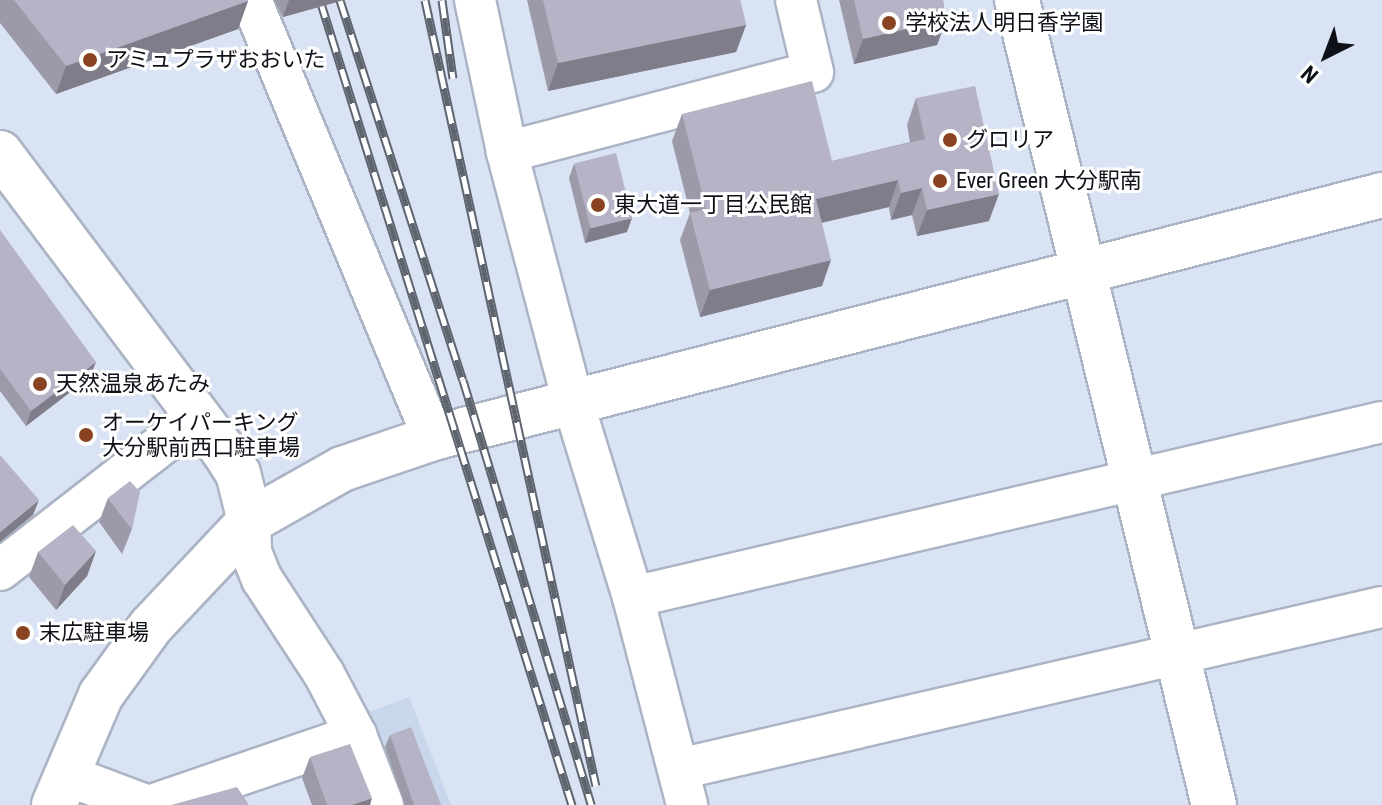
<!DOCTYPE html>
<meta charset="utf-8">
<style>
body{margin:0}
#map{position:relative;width:1382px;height:805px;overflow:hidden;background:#d9e3f3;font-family:"Roboto Condensed","Noto Sans JP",sans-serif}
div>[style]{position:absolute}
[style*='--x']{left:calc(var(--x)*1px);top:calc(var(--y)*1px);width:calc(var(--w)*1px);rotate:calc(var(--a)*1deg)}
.built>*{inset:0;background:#c9d7ed}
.roads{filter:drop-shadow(2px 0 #abb4c4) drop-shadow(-2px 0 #abb4c4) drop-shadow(0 2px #abb4c4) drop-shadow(0 -2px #abb4c4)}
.minor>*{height:40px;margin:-20px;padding:0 20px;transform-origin:20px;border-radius:20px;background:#fff}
.tertiary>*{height:44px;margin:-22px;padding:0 22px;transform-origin:22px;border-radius:22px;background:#fff}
.rail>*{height:9px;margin-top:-4.5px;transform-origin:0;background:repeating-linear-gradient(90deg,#fff 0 18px,#5f656f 0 36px);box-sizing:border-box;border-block:2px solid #5f656f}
.wall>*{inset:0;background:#9c9aa9}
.shaded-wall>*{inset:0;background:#7f7d8a}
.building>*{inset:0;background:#b5b3c5;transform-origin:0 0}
.dots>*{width:22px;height:22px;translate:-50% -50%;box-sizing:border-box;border:4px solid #fff;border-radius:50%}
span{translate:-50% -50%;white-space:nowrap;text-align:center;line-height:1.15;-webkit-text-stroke:6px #fff;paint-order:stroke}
.poi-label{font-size:22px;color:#0e1117}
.left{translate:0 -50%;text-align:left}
.north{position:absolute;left:1286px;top:16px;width:80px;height:80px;-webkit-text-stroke:6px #fff;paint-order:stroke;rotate:222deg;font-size:22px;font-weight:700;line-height:32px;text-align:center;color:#0e1117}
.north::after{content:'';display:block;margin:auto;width:28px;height:36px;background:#0e1117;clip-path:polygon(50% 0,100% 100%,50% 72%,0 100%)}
</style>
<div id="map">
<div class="built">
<i style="clip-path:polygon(409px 697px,451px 805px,400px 805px,366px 713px)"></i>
</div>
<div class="roads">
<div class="minor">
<i style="--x:251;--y:0;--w:474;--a:67.4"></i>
<i style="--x:475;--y:0;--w:155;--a:78.1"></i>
<i style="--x:507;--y:152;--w:259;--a:75.2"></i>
<i style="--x:573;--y:402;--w:204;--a:72.9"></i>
<i style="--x:633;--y:597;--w:215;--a:75.4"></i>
<i style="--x:507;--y:152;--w:316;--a:-14.7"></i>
<i style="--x:813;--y:72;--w:74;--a:-103.3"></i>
<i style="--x:250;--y:521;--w:31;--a:88"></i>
<i style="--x:251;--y:552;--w:29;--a:68"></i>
<i style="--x:262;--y:579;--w:113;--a:56.9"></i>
<i style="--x:324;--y:674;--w:69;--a:62.3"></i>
<i style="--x:356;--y:735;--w:75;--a:68.9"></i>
<i style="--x:0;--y:570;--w:249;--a:-37.8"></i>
<i style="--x:633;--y:597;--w:769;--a:-13.15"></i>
<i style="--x:679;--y:769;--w:721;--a:-12.98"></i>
<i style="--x:66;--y:775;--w:85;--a:20.6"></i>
<i style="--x:152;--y:805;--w:216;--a:-18.9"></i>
</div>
<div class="tertiary">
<i style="--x:1017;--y:0;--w:829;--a:76.25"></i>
<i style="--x:0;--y:153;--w:373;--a:53.1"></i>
<i style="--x:224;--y:451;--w:26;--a:58"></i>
<i style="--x:238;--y:473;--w:49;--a:76"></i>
<i style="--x:54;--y:805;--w:120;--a:-66.9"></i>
<i style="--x:101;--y:695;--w:85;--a:-54.1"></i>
<i style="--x:151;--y:626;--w:144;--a:-46.7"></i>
<i style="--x:250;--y:521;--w:106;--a:-29.5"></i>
<i style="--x:342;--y:469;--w:96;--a:-18.8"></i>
<i style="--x:433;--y:438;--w:980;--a:-14.36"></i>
</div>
</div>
<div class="rail">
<i style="--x:320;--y:0;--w:844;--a:72.62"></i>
<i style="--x:340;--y:0;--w:399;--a:72.1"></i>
<i style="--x:463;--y:380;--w:444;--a:73.2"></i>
<i style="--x:425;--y:0;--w:804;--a:77.73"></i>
<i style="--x:442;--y:0;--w:79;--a:82"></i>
</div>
<div class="wall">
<i style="clip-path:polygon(0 0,248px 0,248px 1px,238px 29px,56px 94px,0 23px)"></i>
<i style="clip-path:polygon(274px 0,344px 0,283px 17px)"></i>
<i style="clip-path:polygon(527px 0,740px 0,746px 25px,736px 52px,548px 91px)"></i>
<i style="clip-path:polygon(839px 0,943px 0,946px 20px,937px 45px,854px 64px)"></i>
<i style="clip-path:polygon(916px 98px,989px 221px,917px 236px,912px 215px,891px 220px,889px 207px,822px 223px,822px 286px,700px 317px,680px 240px,690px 213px,672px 141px,682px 114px,832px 161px,910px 142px,907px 125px)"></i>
<i style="clip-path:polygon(574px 164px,627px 232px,585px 243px,569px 178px)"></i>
<i style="clip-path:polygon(0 230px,90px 377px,26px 426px,0 391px)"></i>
<i style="clip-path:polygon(108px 498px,132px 529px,122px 554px,99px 522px)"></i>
<i style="clip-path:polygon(96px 551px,87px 576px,56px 610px,29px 577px,38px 552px)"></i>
<i style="clip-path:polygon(390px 735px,441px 805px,405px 805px,385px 747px)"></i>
<i style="clip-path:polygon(310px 757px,370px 805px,312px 805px,302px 778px)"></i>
</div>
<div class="shaded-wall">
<i style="clip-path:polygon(289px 0,344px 0,283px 17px)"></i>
<i style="clip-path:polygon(248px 1px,238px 29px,56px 94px,66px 66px)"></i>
<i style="clip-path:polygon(946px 20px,937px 45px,854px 64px,863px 39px)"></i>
<i style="clip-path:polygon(746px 25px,736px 52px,548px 91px,558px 63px)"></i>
<i style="clip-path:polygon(898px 180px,889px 207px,806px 226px,816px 199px)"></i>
<i style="clip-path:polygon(922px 188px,912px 215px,891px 220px,901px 193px)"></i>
<i style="clip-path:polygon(999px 194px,989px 221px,917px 236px,927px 210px)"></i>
<i style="clip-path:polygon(632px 218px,627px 232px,585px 243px,590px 228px)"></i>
<i style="clip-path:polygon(831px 260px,822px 286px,700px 317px,710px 290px)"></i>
<i style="clip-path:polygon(96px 362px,90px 377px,26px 426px,31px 411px)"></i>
<i style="clip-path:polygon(39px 500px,33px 515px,0 542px,0 532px)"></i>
<i style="clip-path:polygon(96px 551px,87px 576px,56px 610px,65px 585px)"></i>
<i style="clip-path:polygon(372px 798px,370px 805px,352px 805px)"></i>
</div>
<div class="building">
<i style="clip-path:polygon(14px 0,248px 0,248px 1px,66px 66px)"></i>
<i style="clip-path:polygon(543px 0,740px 0,746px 25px,558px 63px)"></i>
<i style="clip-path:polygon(854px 0,943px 0,946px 20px,863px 39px)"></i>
<i style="clip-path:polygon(812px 81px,832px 161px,925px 139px,916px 98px,975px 86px,999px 194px,927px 210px,922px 188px,901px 193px,898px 180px,816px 199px,831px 260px,710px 290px,690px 213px,706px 209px,682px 114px)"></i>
<i style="left:616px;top:153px;width:67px;height:43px;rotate:76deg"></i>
<i style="clip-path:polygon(0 230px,96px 362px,31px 411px,0 369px)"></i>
<i style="clip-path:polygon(0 455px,39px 500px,0 532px)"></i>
<i style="clip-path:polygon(130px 481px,140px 492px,132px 529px,108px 498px)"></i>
<i style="clip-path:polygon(73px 525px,96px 551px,65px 585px,38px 552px)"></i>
<i style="clip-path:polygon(411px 727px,441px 805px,414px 805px,390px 735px)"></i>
<i style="clip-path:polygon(350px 744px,372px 798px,352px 805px,327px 805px,310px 757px)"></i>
<i style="clip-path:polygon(237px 787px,249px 805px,171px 805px)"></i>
</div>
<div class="dots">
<i style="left:889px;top:23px;background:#8a4320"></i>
<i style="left:90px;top:60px;background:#8a4320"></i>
<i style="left:950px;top:140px;background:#8a4320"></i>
<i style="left:940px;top:181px;background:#8a4320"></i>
<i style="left:598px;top:205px;background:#8a4320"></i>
<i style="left:40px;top:384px;background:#8a4320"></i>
<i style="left:86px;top:435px;background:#8a4320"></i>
<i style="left:23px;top:633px;background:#8a4320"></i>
</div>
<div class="poi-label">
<span class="left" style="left:905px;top:23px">学校法人明日香学園</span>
<span class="left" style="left:106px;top:60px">アミュプラザおおいた</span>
<span class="left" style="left:966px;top:140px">グロリア</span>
<span class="left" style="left:956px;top:181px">Ever Green 大分駅南</span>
<span class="left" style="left:614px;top:205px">東大道一丁目公民館</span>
<span class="left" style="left:56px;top:384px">天然温泉あたみ</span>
<span class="left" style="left:102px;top:435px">オーケイパーキング<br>大分駅前西口駐車場</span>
<span class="left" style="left:39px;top:633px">末広駐車場</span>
</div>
<div class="north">N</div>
</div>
